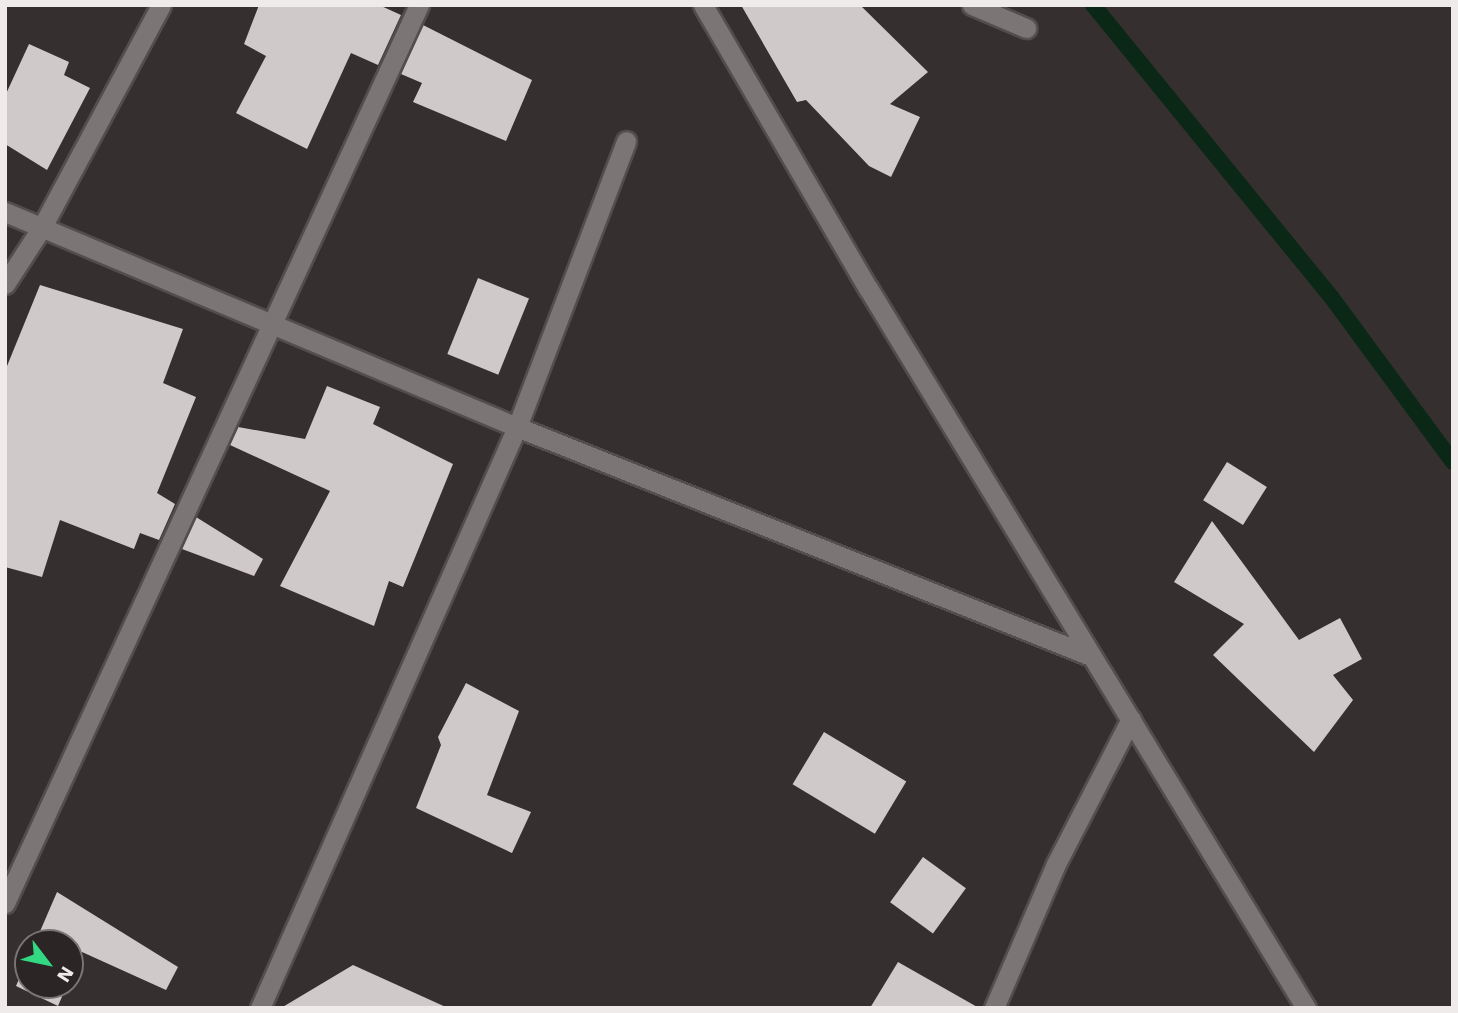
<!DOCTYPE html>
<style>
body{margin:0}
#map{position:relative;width:1458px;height:1013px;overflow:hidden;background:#352f2f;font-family:"Work Sans",sans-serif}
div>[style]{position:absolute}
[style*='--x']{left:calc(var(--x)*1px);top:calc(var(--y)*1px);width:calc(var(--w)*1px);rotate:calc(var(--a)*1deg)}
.stream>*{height:16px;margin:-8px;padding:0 8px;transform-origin:8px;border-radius:8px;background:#0b2716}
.building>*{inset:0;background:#d0c9c9;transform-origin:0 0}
.roads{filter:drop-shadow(2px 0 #534e4e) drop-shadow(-2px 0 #534e4e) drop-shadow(0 2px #534e4e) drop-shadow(0 -2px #534e4e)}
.minor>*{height:19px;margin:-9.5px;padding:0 9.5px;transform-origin:9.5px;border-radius:9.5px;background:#7b7575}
span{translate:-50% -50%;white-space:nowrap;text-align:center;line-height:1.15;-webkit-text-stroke:7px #2b2526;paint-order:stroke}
.frame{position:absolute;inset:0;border:7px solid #efebeb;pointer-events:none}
.north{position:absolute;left:14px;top:929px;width:70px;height:70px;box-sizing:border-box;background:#2b2526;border:2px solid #797475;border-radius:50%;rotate:122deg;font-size:19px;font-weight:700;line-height:28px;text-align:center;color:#efebeb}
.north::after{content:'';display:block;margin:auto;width:24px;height:32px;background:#33d882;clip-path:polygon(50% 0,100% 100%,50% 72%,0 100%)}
</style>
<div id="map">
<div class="stream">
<i style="--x:1093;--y:5;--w:378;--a:50.8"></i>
<i style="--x:1332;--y:298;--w:204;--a:53.6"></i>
</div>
<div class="building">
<i style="clip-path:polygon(259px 5px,379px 5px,401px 15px,378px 65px,351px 53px,307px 149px,236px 113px,266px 56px,244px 44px)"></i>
<i style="clip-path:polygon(741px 5px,860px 5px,928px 72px,890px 104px,920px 117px,891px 177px,869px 166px,806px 100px,797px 102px)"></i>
<i style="clip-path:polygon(423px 25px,532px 80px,506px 141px,413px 102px,422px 83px,401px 74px)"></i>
<i style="clip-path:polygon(29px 44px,69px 62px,64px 75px,90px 88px,47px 170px,5px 144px,5px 96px)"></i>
<i style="left:478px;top:278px;width:55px;height:82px;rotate:22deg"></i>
<i style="clip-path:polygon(40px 285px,183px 329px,163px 383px,196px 397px,157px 493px,175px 504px,159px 540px,140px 533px,134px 549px,60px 520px,42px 577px,5px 567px,5px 371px)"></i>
<i style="clip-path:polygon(327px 386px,380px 407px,373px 424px,453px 464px,403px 587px,389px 581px,374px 626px,280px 586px,330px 491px,230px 445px,238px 427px,305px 439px)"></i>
<i style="left:1227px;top:462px;width:47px;height:45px;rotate:32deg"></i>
<i style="clip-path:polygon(196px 517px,263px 559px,254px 576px,182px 549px)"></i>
<i style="clip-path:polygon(1212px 521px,1299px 640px,1340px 618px,1362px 659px,1333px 675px,1353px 700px,1314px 752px,1213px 655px,1244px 624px,1174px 582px)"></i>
<i style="clip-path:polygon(466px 683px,519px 711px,487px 795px,531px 812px,512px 853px,416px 808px,441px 745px,438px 737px)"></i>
<i style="left:824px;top:732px;width:96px;height:61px;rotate:31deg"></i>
<i style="left:923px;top:857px;width:53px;height:56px;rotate:36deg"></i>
<i style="clip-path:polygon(57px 892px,178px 967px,166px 990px,82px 952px,70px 979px,70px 943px,35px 943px)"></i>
<i style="clip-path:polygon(28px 958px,28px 985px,67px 985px,58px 1006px,16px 986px)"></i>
<i style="clip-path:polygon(898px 962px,979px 1008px,870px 1008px)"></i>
<i style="clip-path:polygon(353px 965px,448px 1008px,281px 1008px)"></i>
</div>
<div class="roads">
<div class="minor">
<i style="--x:703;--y:5;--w:328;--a:59.8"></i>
<i style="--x:868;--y:288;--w:843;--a:58.69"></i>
<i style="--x:972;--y:5;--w:59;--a:23.1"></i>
<i style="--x:5;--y:212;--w:555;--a:22.78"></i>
<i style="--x:517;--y:427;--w:618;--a:21.75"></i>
<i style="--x:5;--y:284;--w:68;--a:-57"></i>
<i style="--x:42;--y:227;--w:252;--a:-61.8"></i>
<i style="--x:5;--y:903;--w:989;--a:-65.25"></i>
<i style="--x:260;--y:1008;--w:635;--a:-66.14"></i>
<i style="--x:517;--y:427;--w:306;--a:-69.1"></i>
<i style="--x:994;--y:1008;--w:157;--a:-66.7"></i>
<i style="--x:1056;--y:864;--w:163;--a:-62.7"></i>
</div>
</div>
<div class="frame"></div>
<div class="north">N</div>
</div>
